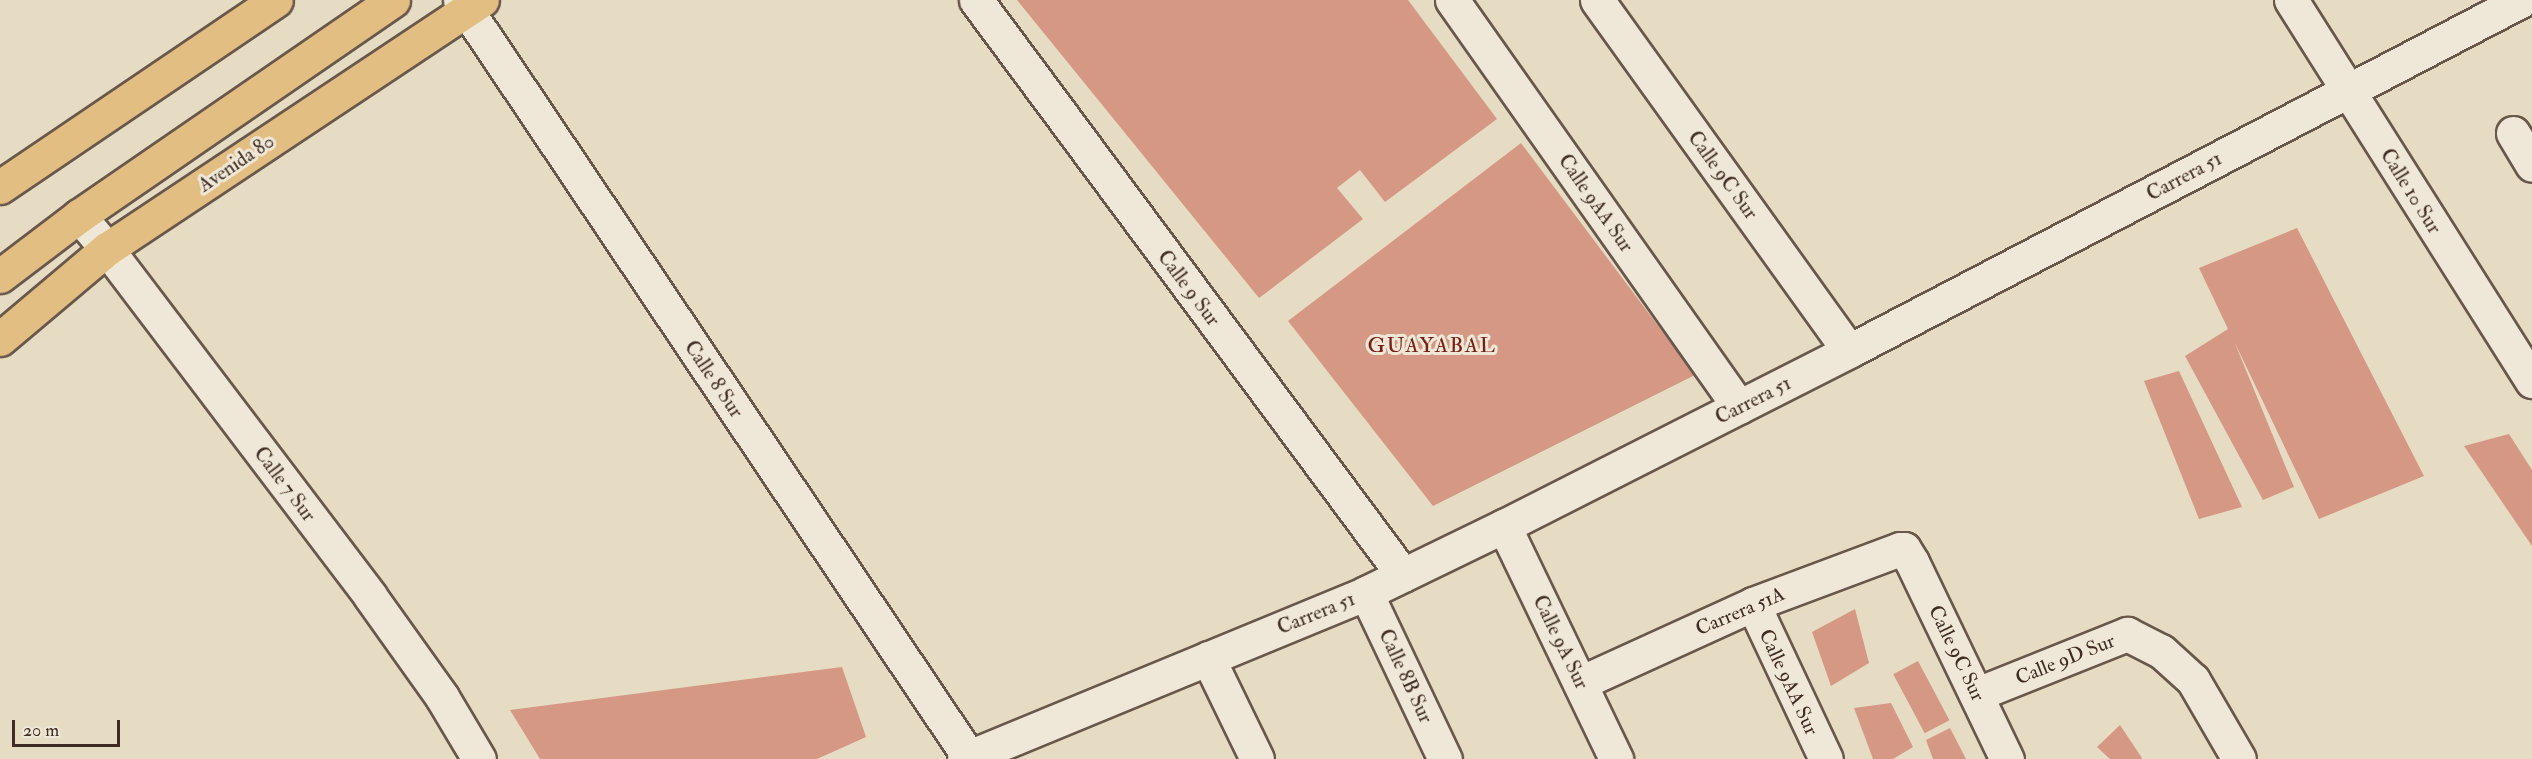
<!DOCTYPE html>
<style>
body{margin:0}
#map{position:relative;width:2532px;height:759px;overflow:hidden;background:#e6dcc3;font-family:"IM FELL Double Pica",serif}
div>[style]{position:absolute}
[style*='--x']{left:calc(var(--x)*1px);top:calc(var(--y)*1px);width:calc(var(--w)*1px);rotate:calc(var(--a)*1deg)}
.building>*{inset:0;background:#d59884;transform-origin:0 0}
.roads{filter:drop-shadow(2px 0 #68574b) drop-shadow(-2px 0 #68574b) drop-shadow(0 2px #68574b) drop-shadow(0 -2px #68574b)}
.minor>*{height:33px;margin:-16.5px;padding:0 16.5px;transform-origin:16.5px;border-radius:16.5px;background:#efe8d8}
.major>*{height:33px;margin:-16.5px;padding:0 16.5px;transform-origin:16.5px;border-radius:16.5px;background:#e3be82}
span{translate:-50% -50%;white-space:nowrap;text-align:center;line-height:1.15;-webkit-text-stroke:6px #efe8d8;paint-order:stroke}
.street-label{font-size:20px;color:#3e2b23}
.neighbourhood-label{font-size:21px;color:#7a1f14;letter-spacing:1.5px}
.scale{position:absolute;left:12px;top:720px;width:108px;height:27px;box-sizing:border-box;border:3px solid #3e2b23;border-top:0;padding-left:8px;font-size:18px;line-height:21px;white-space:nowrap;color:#3e2b23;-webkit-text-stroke:4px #efe8d8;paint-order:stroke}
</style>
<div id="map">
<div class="building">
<i style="clip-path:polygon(1017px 0,1408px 0,1497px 119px,1385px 202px,1360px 170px,1337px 188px,1363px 219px,1259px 298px)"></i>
<i style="clip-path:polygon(1521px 143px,1695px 375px,1433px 506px,1288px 321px)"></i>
<i style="clip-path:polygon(2297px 228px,2424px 476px,2319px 519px,2234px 341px,2294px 487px,2263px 500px,2185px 356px,2228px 329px,2199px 268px)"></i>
<i style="clip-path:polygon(2179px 371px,2242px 507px,2199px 519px,2144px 381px)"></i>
<i style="clip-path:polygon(2509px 434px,2532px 470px,2532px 546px,2464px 446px)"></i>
<i style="clip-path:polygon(1855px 609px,1869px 663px,1831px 686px,1812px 632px)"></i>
<i style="left:1918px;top:661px;width:67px;height:28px;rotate:62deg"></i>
<i style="clip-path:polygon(842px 667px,866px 737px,817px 759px,540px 759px,510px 710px)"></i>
<i style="clip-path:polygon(1891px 703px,1913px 747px,1893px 759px,1873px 759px,1854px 708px)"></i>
<i style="clip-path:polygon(2120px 725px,2142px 758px,2141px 759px,2110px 759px,2097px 747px)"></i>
<i style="clip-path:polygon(1950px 728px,1966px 759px,1933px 759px,1926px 740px)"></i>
</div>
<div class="roads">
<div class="minor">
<i style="--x:460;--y:0;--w:912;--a:56.08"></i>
<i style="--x:976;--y:0;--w:716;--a:53.4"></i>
<i style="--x:1452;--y:0;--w:498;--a:54.8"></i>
<i style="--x:1597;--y:0;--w:432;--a:54.3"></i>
<i style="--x:2291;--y:0;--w:451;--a:57.7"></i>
<i style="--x:2513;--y:133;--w:37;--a:59"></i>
<i style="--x:79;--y:216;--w:43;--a:49.7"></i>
<i style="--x:107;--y:249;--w:435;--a:52.8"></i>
<i style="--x:370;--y:596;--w:124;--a:54.5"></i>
<i style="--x:442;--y:697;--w:72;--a:59.2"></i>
<i style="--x:1504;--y:526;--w:259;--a:64.3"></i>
<i style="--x:1366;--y:593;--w:184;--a:64.6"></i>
<i style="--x:1753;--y:604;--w:171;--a:64.8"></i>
<i style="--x:1208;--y:658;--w:112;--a:64.1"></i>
<i style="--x:1580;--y:683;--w:190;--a:-24.5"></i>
<i style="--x:1753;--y:604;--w:157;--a:-20.5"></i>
<i style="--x:1900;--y:549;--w:4;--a:0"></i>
<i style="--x:1904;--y:549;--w:15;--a:58"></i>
<i style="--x:1912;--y:562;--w:219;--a:64.3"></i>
<i style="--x:1977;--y:694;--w:162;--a:-21.8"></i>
<i style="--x:2127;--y:634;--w:38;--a:27"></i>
<i style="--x:2161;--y:651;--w:43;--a:42.2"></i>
<i style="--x:2193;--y:680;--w:91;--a:59.8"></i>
<i style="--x:964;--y:759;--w:435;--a:-22.4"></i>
<i style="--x:1366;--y:593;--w:153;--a:-25.9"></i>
<i style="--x:1504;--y:526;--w:387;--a:-26.9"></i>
<i style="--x:1849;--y:351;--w:759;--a:-27.54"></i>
</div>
<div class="major">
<i style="--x:0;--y:187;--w:333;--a:-34.1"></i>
<i style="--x:0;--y:276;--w:99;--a:-37.2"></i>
<i style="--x:79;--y:216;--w:381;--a:-34.5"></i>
<i style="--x:0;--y:339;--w:140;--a:-40.1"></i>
<i style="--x:107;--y:249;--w:450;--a:-33.6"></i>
</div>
</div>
<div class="street-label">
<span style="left:236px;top:163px;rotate:-34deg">Avenida 80</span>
<span style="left:1723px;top:175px;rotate:54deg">Calle 9C Sur</span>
<span style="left:2184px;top:176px;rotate:-28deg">Carrera 51</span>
<span style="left:2411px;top:191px;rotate:58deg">Calle 10 Sur</span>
<span style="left:1596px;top:203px;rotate:55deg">Calle 9AA Sur</span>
<span style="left:1189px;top:288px;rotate:53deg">Calle 9 Sur</span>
<span style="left:714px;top:379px;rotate:56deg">Calle 8 Sur</span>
<span style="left:1753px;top:400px;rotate:-27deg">Carrera 51</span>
<span style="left:285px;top:484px;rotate:53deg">Calle 7 Sur</span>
<span style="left:1740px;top:611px;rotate:-23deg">Carrera 51A</span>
<span style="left:1316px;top:613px;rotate:-22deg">Carrera 51</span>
<span style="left:1561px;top:642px;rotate:64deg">Calle 9A Sur</span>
<span style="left:1957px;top:653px;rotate:64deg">Calle 9C Sur</span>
<span style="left:2065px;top:659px;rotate:-22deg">Calle 9D Sur</span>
<span style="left:1406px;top:676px;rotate:65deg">Calle 8B Sur</span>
<span style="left:1789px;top:682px;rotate:65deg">Calle 9AA Sur</span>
</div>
<div class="neighbourhood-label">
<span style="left:1432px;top:346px">GUAYABAL</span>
</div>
<div class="scale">20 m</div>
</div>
